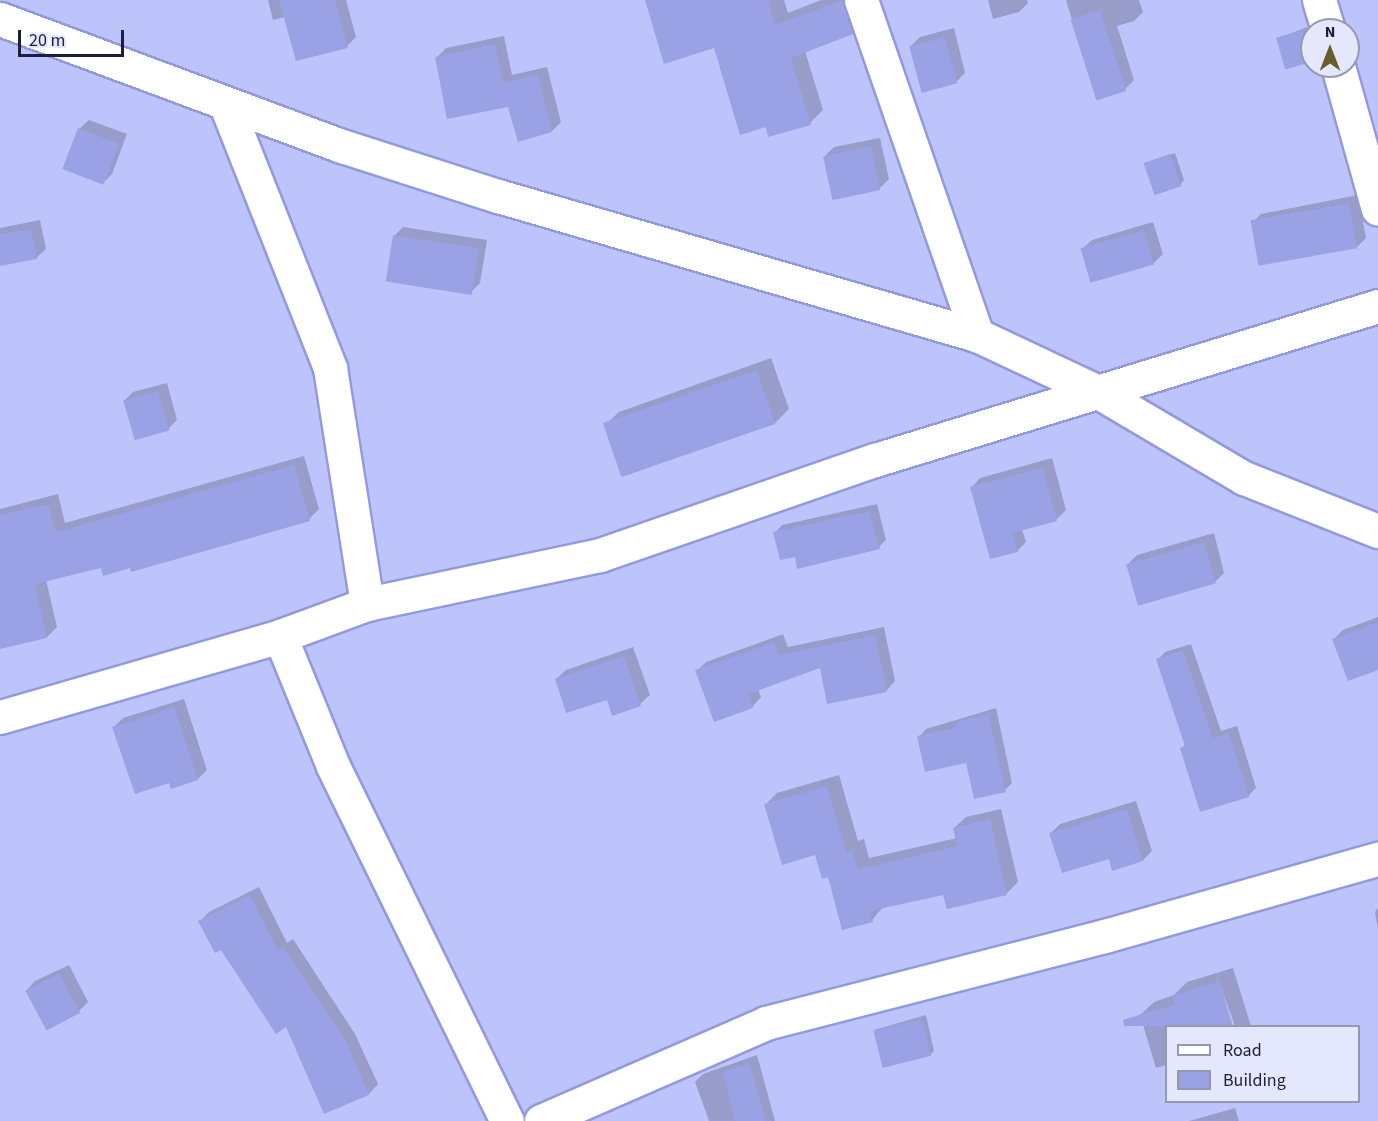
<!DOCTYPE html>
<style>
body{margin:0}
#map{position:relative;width:1378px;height:1121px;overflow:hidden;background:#bdc4fb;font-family:"Source Sans 3",sans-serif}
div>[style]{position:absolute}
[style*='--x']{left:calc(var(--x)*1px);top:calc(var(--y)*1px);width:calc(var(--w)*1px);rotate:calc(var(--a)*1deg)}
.shadow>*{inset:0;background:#0003}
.building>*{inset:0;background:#9aa1e4;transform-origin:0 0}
.roads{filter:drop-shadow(2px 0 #939adc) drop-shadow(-2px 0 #939adc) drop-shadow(0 2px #939adc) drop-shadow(0 -2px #939adc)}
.street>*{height:33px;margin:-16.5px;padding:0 16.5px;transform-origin:16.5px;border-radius:16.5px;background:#fff}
.secondary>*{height:33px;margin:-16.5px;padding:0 16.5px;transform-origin:16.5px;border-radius:16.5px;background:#fff}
span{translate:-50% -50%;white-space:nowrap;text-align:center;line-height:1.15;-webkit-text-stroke:4.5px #e5e8fd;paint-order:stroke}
.legend{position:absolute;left:1165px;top:1025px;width:195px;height:78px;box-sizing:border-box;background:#e5e8fd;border:2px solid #9598af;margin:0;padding:8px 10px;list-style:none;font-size:18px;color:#1d1f39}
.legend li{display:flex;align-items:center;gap:12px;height:30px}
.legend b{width:30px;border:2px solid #9598af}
.north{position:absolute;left:1300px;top:18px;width:60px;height:60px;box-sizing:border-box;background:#e5e8fd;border:2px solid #9598af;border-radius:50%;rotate:0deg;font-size:16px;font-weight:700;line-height:24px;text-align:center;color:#1d1f39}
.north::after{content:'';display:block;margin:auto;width:21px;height:27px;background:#685e2b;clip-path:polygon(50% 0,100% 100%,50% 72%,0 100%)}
.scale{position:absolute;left:18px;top:30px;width:106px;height:27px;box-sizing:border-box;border:3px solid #1d1f39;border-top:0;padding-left:8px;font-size:18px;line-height:21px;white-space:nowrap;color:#1d1f39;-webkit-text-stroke:4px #e5e8fd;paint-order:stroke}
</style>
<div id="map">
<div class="shadow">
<i style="clip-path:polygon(268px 0,346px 0,356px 37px,347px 46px,285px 17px,273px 20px)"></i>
<i style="clip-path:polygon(646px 0,784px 0,788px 13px,821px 0,860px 0,865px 20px,852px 33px,805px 51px,823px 110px,810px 123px,767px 125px,715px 47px)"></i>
<i style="clip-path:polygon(988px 0,1027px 0,1028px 3px,1019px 12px,993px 19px)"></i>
<i style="clip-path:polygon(1066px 0,1139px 0,1143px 12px,1134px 21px,1117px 26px,1134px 80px,1125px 89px,1096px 99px)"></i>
<i style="clip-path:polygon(1307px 27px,1312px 61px,1286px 68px,1277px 39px)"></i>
<i style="clip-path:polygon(954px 28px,965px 73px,956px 82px,910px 47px,920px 37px)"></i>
<i style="clip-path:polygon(504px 36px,512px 75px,547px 67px,561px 122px,552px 131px,437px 57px,446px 48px)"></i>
<i style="clip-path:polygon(89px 120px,127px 134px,112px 174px,103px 183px,79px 129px)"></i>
<i style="clip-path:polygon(880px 138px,889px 179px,879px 189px,825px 156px,834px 147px)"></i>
<i style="clip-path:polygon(1175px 153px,1184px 180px,1180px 185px,1145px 163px)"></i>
<i style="clip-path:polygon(1358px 195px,1366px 238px,1357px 247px,1252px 223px,1261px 214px)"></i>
<i style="clip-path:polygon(40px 220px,46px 249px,36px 258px,0 264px,0 228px)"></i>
<i style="clip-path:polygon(1153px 222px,1163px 254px,1154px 263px,1092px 281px,1082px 249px,1092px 240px)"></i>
<i style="clip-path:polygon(403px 227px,487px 240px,480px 283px,471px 292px,394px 236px)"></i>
<i style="clip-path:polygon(771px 358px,789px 409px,776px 422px,624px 476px,605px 425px,619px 412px)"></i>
<i style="clip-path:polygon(167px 383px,177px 420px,168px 429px,124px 401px,133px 392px)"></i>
<i style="clip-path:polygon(304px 456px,319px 509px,309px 519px,131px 566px,102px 566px,46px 580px,57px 627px,47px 637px,0 648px,0 509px,58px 494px,65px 523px)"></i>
<i style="clip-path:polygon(1052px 458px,1066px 510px,1057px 519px,1022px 529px,1026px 542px,1017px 551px,971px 488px,980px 478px)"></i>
<i style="clip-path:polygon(877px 504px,886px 540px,879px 547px,796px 555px,775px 533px,782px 525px)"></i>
<i style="clip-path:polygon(1214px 533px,1224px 573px,1215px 582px,1128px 564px,1137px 555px)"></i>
<i style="clip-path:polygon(1378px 617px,1378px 668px,1334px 639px,1343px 630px)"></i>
<i style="clip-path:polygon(884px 627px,895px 681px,886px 691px,821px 666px,758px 689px,761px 697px,752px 707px,697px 671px,706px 662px,783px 634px,788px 647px)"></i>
<i style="clip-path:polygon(1191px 644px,1221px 731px,1237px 726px,1256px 788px,1248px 796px,1182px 748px,1186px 744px,1158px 660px,1165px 652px)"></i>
<i style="clip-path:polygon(633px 647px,650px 695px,640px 704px,613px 714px,608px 698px,556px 679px,566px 670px)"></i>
<i style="clip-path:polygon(184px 699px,207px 770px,198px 779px,170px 781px,114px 727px,123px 718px)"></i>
<i style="clip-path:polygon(996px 708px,1012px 783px,1005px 790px,967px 761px,919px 737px,926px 729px)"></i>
<i style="clip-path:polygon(839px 775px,858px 841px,864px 839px,869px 858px,957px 838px,954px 828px,966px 817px,1001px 809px,1018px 882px,1006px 894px,945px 893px,883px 907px,872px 920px,829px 875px,816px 853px,766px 804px,777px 793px)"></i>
<i style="clip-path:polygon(1136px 801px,1152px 851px,1143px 860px,1113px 869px,1110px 857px,1051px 833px,1060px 824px)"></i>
<i style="clip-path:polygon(259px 887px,287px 943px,293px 939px,355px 1034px,378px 1084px,369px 1094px,325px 1112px,287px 1025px,200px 921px,209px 912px)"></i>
<i style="clip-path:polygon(1378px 908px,1378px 929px,1375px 912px)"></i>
<i style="clip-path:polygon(69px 965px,88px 1002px,79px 1011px,26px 991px,35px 981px)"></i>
<i style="clip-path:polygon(1233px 968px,1251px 1026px,1235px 1026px,1216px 974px,1232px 1026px,1166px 1026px,1166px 1065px,1156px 1068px,1140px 1015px,1154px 1002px,1174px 995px,1187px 982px)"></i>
<i style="clip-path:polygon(926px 1015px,934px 1051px,930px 1055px,874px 1030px)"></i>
<i style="clip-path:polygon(757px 1055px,775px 1121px,709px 1121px,695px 1082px,703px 1074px)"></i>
<i style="clip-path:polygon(1235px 1108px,1239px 1121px,1189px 1121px)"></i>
</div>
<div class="building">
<i style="clip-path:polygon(279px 0,335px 0,348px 48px,296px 61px)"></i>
<i style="clip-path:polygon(645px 0,768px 0,775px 25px,843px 0,853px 34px,791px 58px,811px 125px,768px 137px,766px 127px,740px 135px,714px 48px,664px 64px)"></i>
<i style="left:1100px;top:10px;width:85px;height:31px;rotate:72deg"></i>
<i style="left:1303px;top:30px;width:33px;height:28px;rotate:74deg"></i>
<i style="left:945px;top:37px;width:48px;height:37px;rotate:75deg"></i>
<i style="clip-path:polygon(495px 44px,503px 83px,538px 75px,552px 132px,518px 142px,507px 104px,508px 107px,447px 119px,435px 57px)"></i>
<i style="left:78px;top:128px;width:44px;height:44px;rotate:21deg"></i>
<i style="left:871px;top:146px;width:45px;height:49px;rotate:78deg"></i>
<i style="left:1170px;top:154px;width:34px;height:28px;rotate:71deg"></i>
<i style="left:1349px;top:203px;width:46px;height:100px;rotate:80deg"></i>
<i style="clip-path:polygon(31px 229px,37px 259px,0 266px,0 234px)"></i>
<i style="left:1144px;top:230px;width:36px;height:66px;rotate:74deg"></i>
<i style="left:393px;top:235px;width:87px;height:47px;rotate:9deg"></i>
<i style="left:757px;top:370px;width:57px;height:163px;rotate:71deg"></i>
<i style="left:158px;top:391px;width:41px;height:36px;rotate:74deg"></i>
<i style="clip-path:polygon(294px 465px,310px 521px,131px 572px,130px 568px,103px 576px,101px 568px,35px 584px,47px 638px,0 649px,0 515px,48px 504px,56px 532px)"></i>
<i style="clip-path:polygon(1043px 467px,1057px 521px,1012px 533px,1018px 552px,990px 559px,970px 487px)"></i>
<i style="clip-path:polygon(869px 511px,880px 549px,797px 569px,795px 557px,780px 560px,773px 532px)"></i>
<i style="left:1204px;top:542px;width:43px;height:81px;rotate:74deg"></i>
<i style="clip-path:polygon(1378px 622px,1378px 670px,1348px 681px,1332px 639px)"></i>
<i style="clip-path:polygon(875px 635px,887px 692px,827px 704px,820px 668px,748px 694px,753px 708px,714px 722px,695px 670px,774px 642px,779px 655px)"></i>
<i style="clip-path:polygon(1183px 650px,1213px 738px,1229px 733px,1249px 797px,1200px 812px,1180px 748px,1185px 746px,1156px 659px)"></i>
<i style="clip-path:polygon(624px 656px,641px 706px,612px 716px,607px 700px,566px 713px,555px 679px)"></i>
<i style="clip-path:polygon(174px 707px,198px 780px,171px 789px,169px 783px,135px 794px,112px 727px)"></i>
<i style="clip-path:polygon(988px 714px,1006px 792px,974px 799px,966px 763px,925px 772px,917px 736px,958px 727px,957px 721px)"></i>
<i style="clip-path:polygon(827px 786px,846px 852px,852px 850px,858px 869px,957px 846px,953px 828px,990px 819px,1007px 895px,947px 909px,943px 895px,870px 911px,873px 922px,842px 930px,828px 877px,822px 879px,815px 855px,782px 865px,764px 804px)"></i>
<i style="clip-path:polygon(1127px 809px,1143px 861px,1112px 871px,1109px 859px,1062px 873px,1049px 833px)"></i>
<i style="clip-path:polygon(250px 895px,278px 951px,283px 947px,347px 1043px,369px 1095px,324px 1114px,286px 1027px,276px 1034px,221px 950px,215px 953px,198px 921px)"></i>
<i style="left:59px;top:973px;width:45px;height:38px;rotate:62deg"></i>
<i style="clip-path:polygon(1219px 981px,1233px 1026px,1124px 1026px,1123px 1020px,1175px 1004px,1172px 996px)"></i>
<i style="left:922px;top:1019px;width:38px;height:50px;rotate:76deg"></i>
<i style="clip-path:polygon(749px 1063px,754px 1079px,766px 1121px,735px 1121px,723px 1072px)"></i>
</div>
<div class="roads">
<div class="street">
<i style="--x:861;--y:0;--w:355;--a:70.9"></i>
<i style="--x:1319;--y:0;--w:31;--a:73"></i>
<i style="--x:1338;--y:66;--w:148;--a:74.4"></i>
<i style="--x:226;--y:105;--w:283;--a:68.4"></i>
<i style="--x:330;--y:368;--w:239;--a:81.1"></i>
<i style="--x:280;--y:636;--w:140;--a:67.8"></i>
<i style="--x:333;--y:766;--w:395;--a:63.9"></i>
<i style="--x:0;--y:717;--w:291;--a:-16.1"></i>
<i style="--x:280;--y:636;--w:93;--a:-20.2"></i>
<i style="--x:367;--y:604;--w:238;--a:-11.9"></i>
<i style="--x:600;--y:555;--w:291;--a:-19.1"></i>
<i style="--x:875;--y:460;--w:526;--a:-17.02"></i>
<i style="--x:541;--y:1121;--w:245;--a:-23.5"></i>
<i style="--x:766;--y:1023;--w:350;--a:-14.4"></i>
<i style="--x:1105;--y:936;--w:284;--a:-15.8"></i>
</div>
<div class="secondary">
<i style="--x:0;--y:19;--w:365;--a:20.4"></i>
<i style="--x:342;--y:146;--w:164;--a:17.8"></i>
<i style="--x:498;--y:196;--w:499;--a:16.2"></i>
<i style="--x:977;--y:335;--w:136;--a:25.2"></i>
<i style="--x:1100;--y:393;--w:167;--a:30.6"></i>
<i style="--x:1244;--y:478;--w:144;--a:21.6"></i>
</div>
</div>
<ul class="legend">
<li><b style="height:8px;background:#fff"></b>Road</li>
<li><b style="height:16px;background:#9aa1e4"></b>Building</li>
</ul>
<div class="north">N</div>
<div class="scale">20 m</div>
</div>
